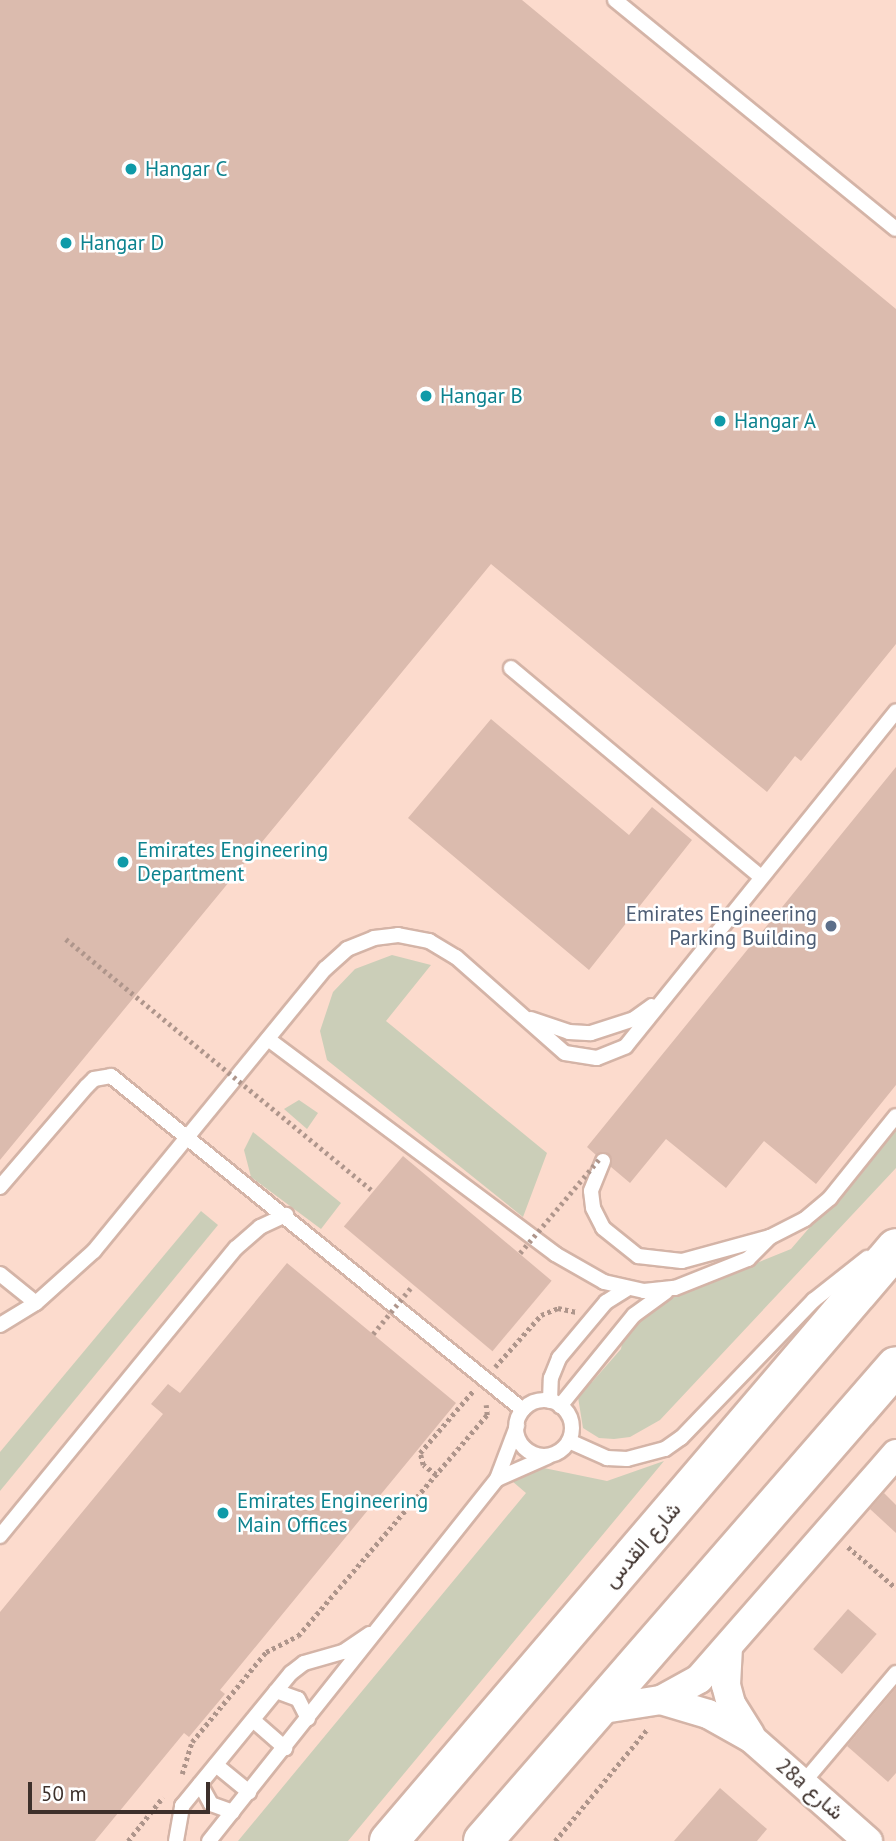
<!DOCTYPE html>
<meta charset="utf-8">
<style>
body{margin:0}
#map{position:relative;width:896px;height:1841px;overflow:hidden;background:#fcdbcd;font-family:"PT Sans",Vazirmatn,sans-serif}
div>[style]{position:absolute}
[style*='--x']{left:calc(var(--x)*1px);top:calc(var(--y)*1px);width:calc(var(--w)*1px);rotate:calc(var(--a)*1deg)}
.green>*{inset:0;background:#cbceb8}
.building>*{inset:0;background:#dbbbae;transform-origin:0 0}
.path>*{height:4.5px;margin-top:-2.25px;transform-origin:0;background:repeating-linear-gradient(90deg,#ae958b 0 3.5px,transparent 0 7px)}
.roads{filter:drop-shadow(2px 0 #d4b4a7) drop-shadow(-2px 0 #d4b4a7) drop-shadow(0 2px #d4b4a7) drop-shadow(0 -2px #d4b4a7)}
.service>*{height:14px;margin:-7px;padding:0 7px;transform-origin:7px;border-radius:7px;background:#fff}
.service>.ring{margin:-7px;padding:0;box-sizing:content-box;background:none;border:14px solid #fff;border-radius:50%}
.minor>*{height:28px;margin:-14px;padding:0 14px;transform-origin:14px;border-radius:14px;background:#fff}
.secondary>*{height:38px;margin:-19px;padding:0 19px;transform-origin:19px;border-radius:19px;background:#fff}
.path-bridge>*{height:4.5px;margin-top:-2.25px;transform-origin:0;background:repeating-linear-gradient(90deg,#ae958b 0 3.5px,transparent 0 7px)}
.dots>*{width:19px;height:19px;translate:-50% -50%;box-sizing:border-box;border:4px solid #fff;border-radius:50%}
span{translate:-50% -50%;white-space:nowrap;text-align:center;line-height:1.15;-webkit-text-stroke:5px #fff;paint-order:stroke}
.culture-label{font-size:21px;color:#0d838f}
.left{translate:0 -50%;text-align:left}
.service-label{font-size:21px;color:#4e5e75}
.right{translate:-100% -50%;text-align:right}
.street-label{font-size:21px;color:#3d302b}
.scale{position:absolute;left:28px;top:1782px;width:182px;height:32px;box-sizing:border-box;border:4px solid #3d302b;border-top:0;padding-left:9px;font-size:21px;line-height:24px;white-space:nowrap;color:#3d302b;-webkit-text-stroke:5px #fff;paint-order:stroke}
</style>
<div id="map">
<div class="green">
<i style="clip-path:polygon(392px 955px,431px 965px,386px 1021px,547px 1153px,523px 1217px,327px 1060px,320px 1031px,333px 992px,355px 969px)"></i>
<i style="clip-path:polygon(299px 1100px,318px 1113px,307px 1129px,284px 1109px)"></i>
<i style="clip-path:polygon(896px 1127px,896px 1168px,660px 1420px,630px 1437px,614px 1439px,599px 1438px,583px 1428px,577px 1391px,582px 1383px,592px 1382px,621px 1349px,624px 1332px,635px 1319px,664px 1301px,791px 1249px)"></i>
<i style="clip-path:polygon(253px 1132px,341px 1203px,321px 1229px,251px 1177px,244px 1150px)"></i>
<i style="clip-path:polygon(201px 1211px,218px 1225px,0 1491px,0 1452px)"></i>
<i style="clip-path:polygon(664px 1461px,348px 1841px,238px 1841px,526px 1493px,512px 1481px,539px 1467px,607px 1481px)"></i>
</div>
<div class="building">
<i style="clip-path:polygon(0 0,522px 0,896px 309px,896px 644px,801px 761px,795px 756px,767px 792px,491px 564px,0 1160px)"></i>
<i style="clip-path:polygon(491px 719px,629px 835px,652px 807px,692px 840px,589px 970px,408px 818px)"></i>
<i style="clip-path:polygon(896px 767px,896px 1085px,816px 1184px,764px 1141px,726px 1188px,666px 1139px,630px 1183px,611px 1167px,610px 1155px,596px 1155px,587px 1147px)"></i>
<i style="left:403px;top:1156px;width:194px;height:92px;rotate:40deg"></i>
<i style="clip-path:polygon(287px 1263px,456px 1403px,220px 1690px,225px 1694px,189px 1737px,184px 1733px,95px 1841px,0 1841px,0 1612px,163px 1414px,151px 1404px,168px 1384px,180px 1393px)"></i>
<i style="clip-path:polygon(884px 1493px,896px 1505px,896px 1533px,870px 1509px)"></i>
<i style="left:848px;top:1609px;width:38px;height:53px;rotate:41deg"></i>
<i style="clip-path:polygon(896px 1688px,896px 1773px,888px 1782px,847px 1746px)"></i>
<i style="clip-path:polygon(720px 1788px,767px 1829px,757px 1841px,674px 1841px)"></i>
</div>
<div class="path">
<i style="--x:495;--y:1367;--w:69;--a:-48.5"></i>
<i style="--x:541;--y:1315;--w:18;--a:-22"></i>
<i style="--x:558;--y:1308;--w:19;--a:12"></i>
<i style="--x:436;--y:1475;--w:16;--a:-142"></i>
<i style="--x:423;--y:1465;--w:12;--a:-104"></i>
<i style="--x:420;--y:1453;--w:82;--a:-49.5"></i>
<i style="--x:848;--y:1547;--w:63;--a:40.5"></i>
<i style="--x:182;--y:1774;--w:34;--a:-73"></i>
<i style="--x:192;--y:1742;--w:117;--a:-50.6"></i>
<i style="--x:266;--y:1652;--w:36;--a:-27"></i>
<i style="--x:298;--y:1636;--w:291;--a:-49.5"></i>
<i style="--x:487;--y:1415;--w:10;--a:-96"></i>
<i style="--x:128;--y:1841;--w:56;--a:-51.5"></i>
<i style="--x:555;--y:1841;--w:146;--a:-50.5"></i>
</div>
<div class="roads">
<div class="service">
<i style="--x:615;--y:0;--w:362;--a:39.2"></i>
<i style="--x:511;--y:668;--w:326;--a:39.9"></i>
<i style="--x:531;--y:1019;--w:40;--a:18.9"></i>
<i style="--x:569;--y:1032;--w:22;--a:3"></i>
<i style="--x:591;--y:1033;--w:45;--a:-18"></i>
<i style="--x:634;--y:1019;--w:22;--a:-36"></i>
<i style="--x:268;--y:1039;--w:359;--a:36.8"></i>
<i style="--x:555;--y:1254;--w:56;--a:29.7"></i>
<i style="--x:604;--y:1282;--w:41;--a:12.7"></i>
<i style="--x:644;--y:1291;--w:31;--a:-6"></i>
<i style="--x:675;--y:1288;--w:79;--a:-21.7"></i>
<i style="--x:748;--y:1259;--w:31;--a:-45"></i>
<i style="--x:603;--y:1161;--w:32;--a:112"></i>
<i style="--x:591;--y:1191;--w:17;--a:83"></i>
<i style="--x:593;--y:1208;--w:22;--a:63"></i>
<i style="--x:603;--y:1228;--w:45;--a:38.7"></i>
<i style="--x:638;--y:1256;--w:44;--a:6.5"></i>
<i style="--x:682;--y:1261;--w:91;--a:-15.3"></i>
<i style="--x:770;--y:1237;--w:39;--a:-27"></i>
<i style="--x:805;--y:1219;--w:33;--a:-40"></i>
<i style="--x:830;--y:1198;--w:105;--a:-51.2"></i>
<i style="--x:0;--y:1187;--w:133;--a:-49.3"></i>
<i style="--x:87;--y:1086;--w:10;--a:-45"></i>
<i style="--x:94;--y:1079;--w:17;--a:-10"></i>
<i style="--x:111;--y:1076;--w:530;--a:39.03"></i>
<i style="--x:0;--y:1274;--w:46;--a:38.9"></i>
<i style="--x:0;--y:1325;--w:42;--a:-31.4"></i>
<i style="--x:36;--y:1303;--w:78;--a:-41.9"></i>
<i style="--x:94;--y:1251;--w:365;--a:-50.7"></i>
<i style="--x:325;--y:969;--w:30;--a:-42"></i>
<i style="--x:347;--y:949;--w:29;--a:-22"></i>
<i style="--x:374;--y:938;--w:24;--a:-7"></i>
<i style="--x:398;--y:935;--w:32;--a:11"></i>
<i style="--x:429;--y:941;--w:31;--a:31"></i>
<i style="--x:456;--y:957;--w:145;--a:41.4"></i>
<i style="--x:565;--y:1053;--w:32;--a:9"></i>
<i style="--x:597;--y:1058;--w:31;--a:-22"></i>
<i style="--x:626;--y:1046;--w:430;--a:-51.1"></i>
<i class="ring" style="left:516px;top:1400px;width:42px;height:42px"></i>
<i style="--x:550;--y:1401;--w:23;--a:-88"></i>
<i style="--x:551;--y:1378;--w:22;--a:-68"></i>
<i style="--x:559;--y:1358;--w:73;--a:-50"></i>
<i style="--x:606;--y:1302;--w:25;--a:-32"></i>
<i style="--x:560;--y:1406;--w:117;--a:-50.9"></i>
<i style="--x:634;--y:1315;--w:39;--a:-36"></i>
<i style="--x:569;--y:1441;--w:42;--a:24.1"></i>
<i style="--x:607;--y:1458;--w:20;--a:3"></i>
<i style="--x:627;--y:1459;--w:39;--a:-15"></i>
<i style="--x:665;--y:1449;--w:19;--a:-35"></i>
<i style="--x:681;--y:1438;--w:192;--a:-46.1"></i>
<i style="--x:814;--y:1300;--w:68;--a:-38.4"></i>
<i style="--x:497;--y:1479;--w:55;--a:-23.7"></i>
<i style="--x:0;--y:1536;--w:372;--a:-50.7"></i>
<i style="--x:236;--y:1248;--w:32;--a:-41"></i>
<i style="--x:260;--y:1227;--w:29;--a:-25"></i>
<i style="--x:276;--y:1691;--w:23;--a:20"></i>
<i style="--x:298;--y:1699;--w:22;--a:63"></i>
<i style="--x:253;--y:1720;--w:43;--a:41.2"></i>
<i style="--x:216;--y:1765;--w:43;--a:39.3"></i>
<i style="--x:803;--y:1783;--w:144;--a:-49.8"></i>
<i style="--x:200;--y:1784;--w:23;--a:61"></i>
<i style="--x:211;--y:1804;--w:23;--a:20"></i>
<i style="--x:176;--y:1841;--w:36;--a:-80"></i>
<i style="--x:182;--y:1806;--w:172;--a:-50.7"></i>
<i style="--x:291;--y:1673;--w:16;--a:-38"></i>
<i style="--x:304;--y:1663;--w:41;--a:-15.8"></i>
<i style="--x:343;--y:1652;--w:32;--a:-34"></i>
<i style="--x:209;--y:1841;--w:463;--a:-51.5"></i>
<i style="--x:497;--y:1479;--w:57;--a:-69.3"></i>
</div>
<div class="minor">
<i style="--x:728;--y:1647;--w:38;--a:93"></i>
<i style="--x:726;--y:1685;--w:20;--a:75"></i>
<i style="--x:731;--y:1704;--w:36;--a:58"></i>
<i style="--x:661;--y:1700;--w:49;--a:16.6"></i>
<i style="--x:708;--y:1714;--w:49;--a:29.2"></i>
<i style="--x:751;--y:1738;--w:156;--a:41.4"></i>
<i style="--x:597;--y:1710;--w:65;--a:-8.9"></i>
<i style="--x:661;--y:1700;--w:43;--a:-28.9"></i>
<i style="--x:699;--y:1679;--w:299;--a:-48.8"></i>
</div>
<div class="secondary">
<i style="--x:389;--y:1841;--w:780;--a:-49.47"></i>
<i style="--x:483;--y:1841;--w:629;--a:-48.99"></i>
</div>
</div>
<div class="path-bridge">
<i style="--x:66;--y:939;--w:397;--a:39.4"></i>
<i style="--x:520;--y:1253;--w:124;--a:-49.9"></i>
<i style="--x:373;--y:1334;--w:63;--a:-50.8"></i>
</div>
<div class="dots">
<i style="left:131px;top:169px;background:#0f9aa8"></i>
<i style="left:66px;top:243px;background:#0f9aa8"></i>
<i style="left:426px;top:396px;background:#0f9aa8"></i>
<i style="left:720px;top:421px;background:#0f9aa8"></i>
<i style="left:123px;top:862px;background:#0f9aa8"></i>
<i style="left:831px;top:926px;background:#5c6f8a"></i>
<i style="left:223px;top:1513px;background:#0f9aa8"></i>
</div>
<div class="culture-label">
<span class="left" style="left:145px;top:169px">Hangar C</span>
<span class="left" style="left:80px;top:243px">Hangar D</span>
<span class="left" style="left:440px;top:396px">Hangar B</span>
<span class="left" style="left:734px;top:421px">Hangar A</span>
<span class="left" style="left:137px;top:862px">Emirates Engineering<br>Department</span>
<span class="left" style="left:237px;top:1513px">Emirates Engineering<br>Main Offices</span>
</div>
<div class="service-label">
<span class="right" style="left:817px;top:926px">Emirates Engineering<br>Parking Building</span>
</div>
<div class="street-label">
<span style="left:642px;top:1545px;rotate:-49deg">شارع القدس</span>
<span style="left:810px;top:1789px;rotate:41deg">28a شارع</span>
</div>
<div class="scale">50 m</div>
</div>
